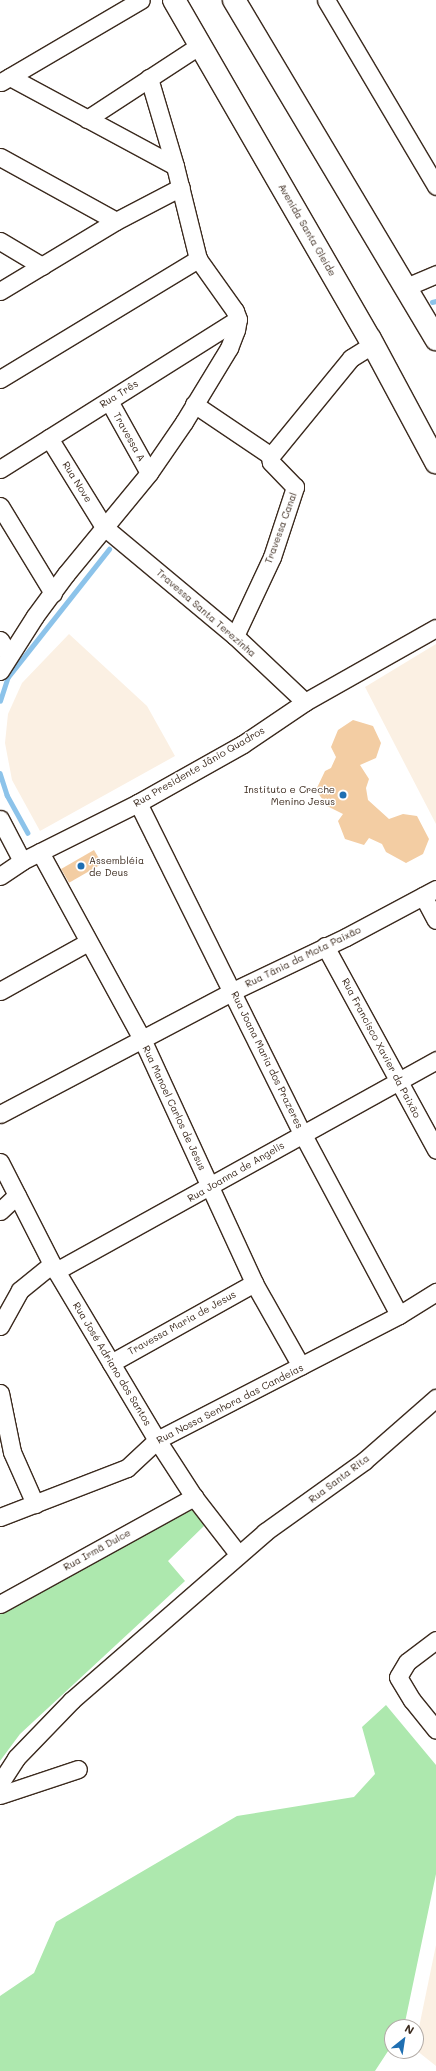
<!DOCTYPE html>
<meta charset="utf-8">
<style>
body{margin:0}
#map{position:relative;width:436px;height:2071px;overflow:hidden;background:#fff;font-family:Mali,sans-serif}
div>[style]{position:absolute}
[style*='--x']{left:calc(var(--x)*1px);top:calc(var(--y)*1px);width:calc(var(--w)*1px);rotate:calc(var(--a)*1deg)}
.built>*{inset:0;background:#fbf0e3}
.green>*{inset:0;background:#ade8ae}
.stream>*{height:4.5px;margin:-2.25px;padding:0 2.25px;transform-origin:2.25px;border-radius:2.25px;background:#8cc3ea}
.building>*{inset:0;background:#f3cda3;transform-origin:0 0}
.roads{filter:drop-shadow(1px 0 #3b2a1e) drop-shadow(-1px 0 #3b2a1e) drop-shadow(0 1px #3b2a1e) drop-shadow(0 -1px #3b2a1e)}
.street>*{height:17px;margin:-8.5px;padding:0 8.5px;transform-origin:8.5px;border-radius:8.5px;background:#fff}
.primary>*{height:22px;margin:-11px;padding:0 11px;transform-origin:11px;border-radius:11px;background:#fff}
.dots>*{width:11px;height:11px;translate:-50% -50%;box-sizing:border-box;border:2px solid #fff;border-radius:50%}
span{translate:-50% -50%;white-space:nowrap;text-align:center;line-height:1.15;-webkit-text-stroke:3px #fff;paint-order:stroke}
.street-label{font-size:10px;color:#3b2a1e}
.poi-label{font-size:10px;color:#3b2a1e}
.right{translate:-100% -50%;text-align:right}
.left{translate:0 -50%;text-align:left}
.north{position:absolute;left:384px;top:2019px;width:40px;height:40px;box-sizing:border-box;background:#fff;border:1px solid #b1aaa5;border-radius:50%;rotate:30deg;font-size:11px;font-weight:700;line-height:16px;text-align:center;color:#3b2a1e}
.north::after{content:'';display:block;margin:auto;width:14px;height:18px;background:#1f6fb2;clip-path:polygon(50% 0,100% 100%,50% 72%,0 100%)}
</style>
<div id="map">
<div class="built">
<i style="clip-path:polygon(69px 634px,147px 706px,175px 756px,40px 831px,12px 780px,5px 743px,8px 714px,22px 683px)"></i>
<i style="clip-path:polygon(436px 644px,436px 824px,365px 687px)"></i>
<i style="clip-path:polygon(436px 1945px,436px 2066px,416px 2050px,416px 2042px)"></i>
</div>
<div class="green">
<i style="clip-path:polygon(192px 1510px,205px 1525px,168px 1561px,185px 1581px,20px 1734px,0 1761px,0 1610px)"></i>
<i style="clip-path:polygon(386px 1705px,436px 1765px,436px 1874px,404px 2027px,392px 2027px,392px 2045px,375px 2071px,0 2071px,0 1996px,34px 1973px,56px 1922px,237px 1816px,354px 1797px,375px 1774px,362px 1727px)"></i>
</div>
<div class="stream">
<i style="--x:432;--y:302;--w:4;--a:-14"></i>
<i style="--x:0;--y:701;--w:25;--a:-72"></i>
<i style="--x:8;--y:677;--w:163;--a:-51.7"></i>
<i style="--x:0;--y:773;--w:23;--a:72"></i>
<i style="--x:7;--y:795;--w:43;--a:61.1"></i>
</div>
<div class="building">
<i style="clip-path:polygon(353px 720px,373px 726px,381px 743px,376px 758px,360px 765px,369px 779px,366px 788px,368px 800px,389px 819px,403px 814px,417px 816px,429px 839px,423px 854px,406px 863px,386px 852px,382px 844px,369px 838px,364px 845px,345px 839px,338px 821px,343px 814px,327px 806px,316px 790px,325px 771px,331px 768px,336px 757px,331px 747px,338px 730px)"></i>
<i style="left:94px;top:850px;width:16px;height:38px;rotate:60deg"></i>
</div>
<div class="roads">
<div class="street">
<i style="--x:326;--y:0;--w:216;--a:59.4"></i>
<i style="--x:10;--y:77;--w:187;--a:28.3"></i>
<i style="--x:1;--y:82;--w:162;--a:-30.4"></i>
<i style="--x:87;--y:119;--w:135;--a:-33.2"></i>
<i style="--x:0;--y:157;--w:132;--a:28.9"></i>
<i style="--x:0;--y:241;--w:49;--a:30.8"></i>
<i style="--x:406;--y:287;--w:33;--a:-23"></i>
<i style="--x:0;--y:291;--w:135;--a:-31.1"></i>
<i style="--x:116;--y:221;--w:73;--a:-27.6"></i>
<i style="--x:0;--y:379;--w:232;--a:-31.2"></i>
<i style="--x:109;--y:401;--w:82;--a:60.9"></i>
<i style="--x:194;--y:404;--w:93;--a:34"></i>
<i style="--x:49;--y:438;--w:105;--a:58.3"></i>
<i style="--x:104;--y:527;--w:170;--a:39.8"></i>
<i style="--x:235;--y:636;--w:96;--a:43.3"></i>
<i style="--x:0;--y:469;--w:281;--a:-32.2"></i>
<i style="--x:0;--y:506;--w:102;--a:58.7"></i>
<i style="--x:235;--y:636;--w:87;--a:-64.9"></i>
<i style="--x:272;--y:557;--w:74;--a:-71.8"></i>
<i style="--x:295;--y:487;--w:35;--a:-134"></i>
<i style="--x:271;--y:462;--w:5;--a:-101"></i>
<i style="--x:270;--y:457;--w:128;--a:-50.7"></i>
<i style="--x:351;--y:358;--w:26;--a:-32"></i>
<i style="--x:0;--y:640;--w:17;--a:59"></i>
<i style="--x:0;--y:671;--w:65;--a:-57.5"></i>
<i style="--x:35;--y:616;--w:52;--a:-53.6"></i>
<i style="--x:66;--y:574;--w:131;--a:-50.6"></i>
<i style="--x:149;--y:473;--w:62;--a:-55.5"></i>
<i style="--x:184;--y:422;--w:87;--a:-58.7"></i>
<i style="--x:229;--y:348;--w:19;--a:-69"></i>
<i style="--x:236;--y:330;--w:11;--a:-80"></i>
<i style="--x:238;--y:319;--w:9;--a:-111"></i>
<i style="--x:235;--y:311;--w:64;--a:-125.4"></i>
<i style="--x:198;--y:259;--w:96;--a:-103.9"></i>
<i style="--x:175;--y:166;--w:92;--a:-106.5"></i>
<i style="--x:138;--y:803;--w:369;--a:63.6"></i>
<i style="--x:302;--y:1133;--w:206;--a:61.9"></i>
<i style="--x:0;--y:819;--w:47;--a:62.4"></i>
<i style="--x:40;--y:852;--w:213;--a:61.4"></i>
<i style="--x:142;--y:1039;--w:268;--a:65.3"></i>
<i style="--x:254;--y:1283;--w:95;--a:60.5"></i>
<i style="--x:0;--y:876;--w:27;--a:-34"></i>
<i style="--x:22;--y:861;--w:130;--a:-26.6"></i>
<i style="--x:138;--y:803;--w:120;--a:-29.3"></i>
<i style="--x:243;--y:744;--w:75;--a:-34.1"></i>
<i style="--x:305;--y:702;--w:150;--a:-29.5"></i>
<i style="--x:423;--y:896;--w:27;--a:62"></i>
<i style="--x:325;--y:946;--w:232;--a:61.4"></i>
<i style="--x:0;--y:991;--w:101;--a:-29.1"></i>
<i style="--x:0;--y:1114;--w:263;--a:-27.8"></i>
<i style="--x:233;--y:991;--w:125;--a:-25.5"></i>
<i style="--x:346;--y:937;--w:102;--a:-28.1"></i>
<i style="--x:0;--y:1162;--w:114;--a:63"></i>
<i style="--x:52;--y:1264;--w:205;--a:59.2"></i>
<i style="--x:157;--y:1440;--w:68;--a:57"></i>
<i style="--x:194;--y:1497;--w:73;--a:52.2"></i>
<i style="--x:0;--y:1211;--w:23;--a:-43"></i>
<i style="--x:56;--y:1271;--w:435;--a:-29"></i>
<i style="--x:0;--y:1326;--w:41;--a:-60.9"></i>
<i style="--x:20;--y:1290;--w:41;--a:-39.1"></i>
<i style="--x:111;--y:1363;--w:164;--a:-29.2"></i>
<i style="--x:0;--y:1393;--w:60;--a:78.5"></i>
<i style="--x:12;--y:1452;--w:57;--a:66.1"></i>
<i style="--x:0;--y:1517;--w:136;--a:-21.1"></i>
<i style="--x:127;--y:1468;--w:41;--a:-43"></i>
<i style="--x:157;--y:1440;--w:272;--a:-27.3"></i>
<i style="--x:399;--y:1315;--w:44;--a:-31.9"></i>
<i style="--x:0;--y:1604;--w:222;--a:-28.9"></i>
<i style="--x:436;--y:1640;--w:36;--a:143"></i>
<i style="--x:407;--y:1662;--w:17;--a:121"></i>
<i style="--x:398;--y:1677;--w:27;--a:59"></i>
<i style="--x:412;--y:1700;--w:38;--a:51"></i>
<i style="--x:0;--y:1783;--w:30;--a:-57"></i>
<i style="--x:16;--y:1758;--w:81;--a:-46"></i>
<i style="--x:72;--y:1700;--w:256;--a:-41"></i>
<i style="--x:265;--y:1532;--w:122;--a:-35.6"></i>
<i style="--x:364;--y:1461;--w:96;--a:-41.2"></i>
<i style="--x:0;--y:1795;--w:82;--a:-18.4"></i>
</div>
<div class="primary">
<i style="--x:174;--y:0;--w:392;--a:60"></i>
<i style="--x:370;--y:339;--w:140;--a:61.8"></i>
<i style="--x:234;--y:0;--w:395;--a:59.2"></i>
</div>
</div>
<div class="dots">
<i style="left:343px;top:795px;background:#1f6fb2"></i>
<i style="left:81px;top:866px;background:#1f6fb2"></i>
</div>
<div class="street-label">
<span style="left:307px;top:230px;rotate:60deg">Avenida Santa Gleide</span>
<span style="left:119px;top:394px;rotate:-32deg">Rua Três</span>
<span style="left:129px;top:437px;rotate:61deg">Travessa A</span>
<span style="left:77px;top:482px;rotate:58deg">Rua Nove</span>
<span style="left:281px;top:528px;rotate:-70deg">Travessa Canal</span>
<span style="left:206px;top:613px;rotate:41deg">Travessa Santa Terezinha</span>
<span style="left:199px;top:767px;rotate:-30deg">Rua Presidente Jânio Quadros</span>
<span style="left:303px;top:957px;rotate:-26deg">Rua Tânia da Mota Paixão</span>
<span style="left:381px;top:1048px;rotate:62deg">Rua Francisco Xavier da Paixão</span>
<span style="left:267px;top:1060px;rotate:64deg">Rua Joana Maria dos Prazeres</span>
<span style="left:174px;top:1108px;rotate:65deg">Rua Manoel Carlos de Jesus</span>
<span style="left:236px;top:1172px;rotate:-30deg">Rua Joanna de Angelis</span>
<span style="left:182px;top:1323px;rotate:-29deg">Travessa Maria de Jesus</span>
<span style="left:112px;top:1364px;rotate:59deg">Rua José Adriano dos Santos</span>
<span style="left:230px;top:1404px;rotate:-27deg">Rua Nossa Senhora das Candeias</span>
<span style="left:339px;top:1479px;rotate:-37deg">Rua Santa Rita</span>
<span style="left:97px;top:1550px;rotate:-29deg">Rua Irmã Dulce</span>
</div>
<div class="poi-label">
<span class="right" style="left:335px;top:795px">Instituto e Creche<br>Menino Jesus</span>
<span class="left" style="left:89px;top:866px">Assembléia<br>de Deus</span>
</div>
<div class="north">N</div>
</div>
